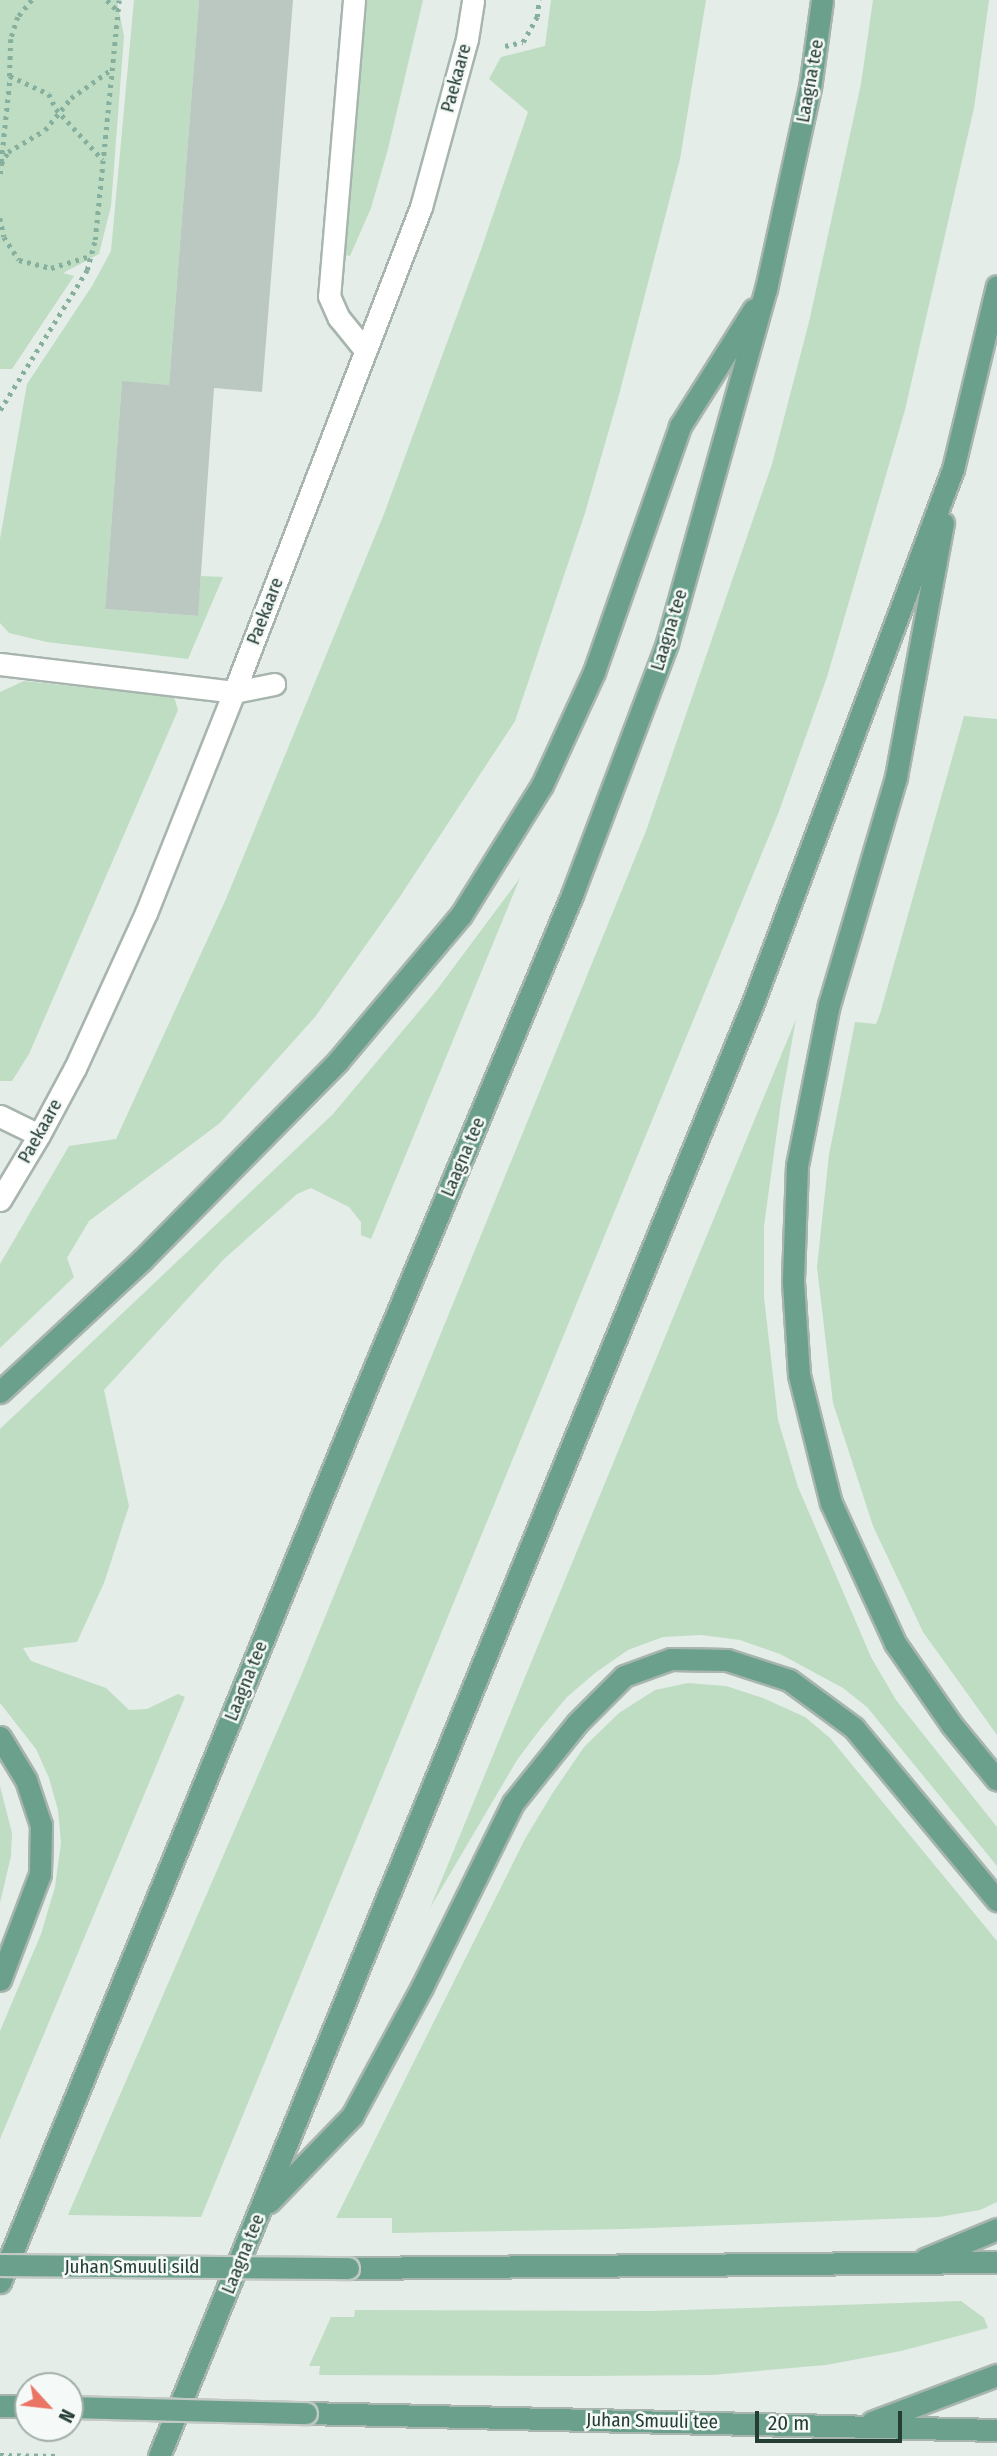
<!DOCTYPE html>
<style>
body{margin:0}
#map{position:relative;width:997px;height:2456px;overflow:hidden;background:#e4ede8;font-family:"Fira Sans Condensed",sans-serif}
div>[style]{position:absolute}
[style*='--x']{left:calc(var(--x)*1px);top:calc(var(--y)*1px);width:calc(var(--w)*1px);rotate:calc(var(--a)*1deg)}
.green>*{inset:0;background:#bfddc3}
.building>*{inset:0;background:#bac8c1}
.path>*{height:4.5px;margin-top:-2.25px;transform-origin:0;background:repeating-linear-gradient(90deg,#86af9d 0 3.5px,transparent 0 8.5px)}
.roads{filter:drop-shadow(2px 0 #a7b5ae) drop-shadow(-2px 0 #a7b5ae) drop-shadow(0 2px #a7b5ae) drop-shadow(0 -2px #a7b5ae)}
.lane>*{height:21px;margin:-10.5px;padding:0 10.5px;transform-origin:10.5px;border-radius:10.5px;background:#fff}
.street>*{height:21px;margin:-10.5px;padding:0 10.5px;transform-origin:10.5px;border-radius:10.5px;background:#fff}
.secondary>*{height:21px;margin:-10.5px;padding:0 10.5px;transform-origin:10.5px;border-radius:10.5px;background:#fff}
.primary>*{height:21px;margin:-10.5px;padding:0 10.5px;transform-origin:10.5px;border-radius:10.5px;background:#6ba08c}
.bridges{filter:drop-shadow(2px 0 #c2c9c6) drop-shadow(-2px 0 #c2c9c6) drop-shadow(0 2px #c2c9c6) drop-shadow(0 -2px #c2c9c6)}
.primary-bridge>*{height:21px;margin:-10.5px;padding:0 10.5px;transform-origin:10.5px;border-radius:10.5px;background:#6ba08c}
span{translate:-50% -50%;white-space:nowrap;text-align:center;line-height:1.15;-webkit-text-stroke:5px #f5f9f7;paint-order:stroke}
.street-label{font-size:19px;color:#243e34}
.north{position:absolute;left:14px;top:2372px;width:70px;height:70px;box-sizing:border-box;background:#f5f9f7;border:2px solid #a1aea9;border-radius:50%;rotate:117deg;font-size:19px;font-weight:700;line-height:28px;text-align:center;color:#243e34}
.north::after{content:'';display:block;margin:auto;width:24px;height:32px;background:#eb7565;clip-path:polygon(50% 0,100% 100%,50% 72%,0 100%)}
.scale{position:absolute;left:755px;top:2411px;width:147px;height:32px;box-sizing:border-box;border:4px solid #243e34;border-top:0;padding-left:9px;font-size:21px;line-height:24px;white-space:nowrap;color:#243e34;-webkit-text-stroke:5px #f5f9f7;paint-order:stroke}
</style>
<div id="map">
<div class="green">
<i style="clip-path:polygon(0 0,117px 0,124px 36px,111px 206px,99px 254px,63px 273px,74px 276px,12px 369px,0 369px)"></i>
<i style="clip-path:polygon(134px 0,199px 0,169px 385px,122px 382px,105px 609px,197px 616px,201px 576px,223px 577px,188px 659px,47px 642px,9px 633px,0 623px,0 539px,27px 384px,92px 286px,111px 251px)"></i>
<i style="clip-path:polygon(367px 0,423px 0,388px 149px,371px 208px,350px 256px,345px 255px,345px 250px)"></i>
<i style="clip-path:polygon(551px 0,706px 0,680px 159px,619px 395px,585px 513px,515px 721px,399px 898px,315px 1017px,220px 1123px,89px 1221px,67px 1258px,74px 1277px,0 1348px,0 1264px,69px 1146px,116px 1139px,226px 899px,384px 514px,481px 250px,528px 112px,489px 79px,501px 57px,545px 46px)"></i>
<i style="clip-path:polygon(873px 0,989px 0,974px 108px,905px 410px,827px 677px,778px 814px,201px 2217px,68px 2215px,301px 1676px,646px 831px,772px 464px,809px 322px,861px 84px)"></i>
<i style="clip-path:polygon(24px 681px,174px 697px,178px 710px,29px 1054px,12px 1081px,0 1081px,0 692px)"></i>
<i style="clip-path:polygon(964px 716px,997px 719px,997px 1735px,923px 1632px,873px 1526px,833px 1403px,817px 1267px,829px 1155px,855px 1022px,876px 1024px,880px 1014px)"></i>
<i style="clip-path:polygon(520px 878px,371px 1239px,361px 1235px,361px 1222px,349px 1207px,311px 1188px,297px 1194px,224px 1259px,104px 1390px,129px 1506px,104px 1583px,77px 1642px,23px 1648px,31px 1661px,106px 1688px,129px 1710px,147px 1709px,178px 1694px,185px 1697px,0 2139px,0 2031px,41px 1934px,55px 1887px,61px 1843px,58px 1810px,49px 1778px,36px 1749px,0 1703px,0 1429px,333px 1114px,436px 991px)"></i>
<i style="clip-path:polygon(796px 1019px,781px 1102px,764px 1226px,764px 1297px,778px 1420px,798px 1487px,871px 1657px,896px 1700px,997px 1827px,997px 1866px,867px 1707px,843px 1688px,780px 1654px,740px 1640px,701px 1635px,663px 1637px,628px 1650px,595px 1673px,567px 1697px,541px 1728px,517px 1760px,430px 1908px)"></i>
<i style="clip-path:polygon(688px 1683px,726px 1686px,763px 1698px,805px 1717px,830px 1738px,997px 1941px,997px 2202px,980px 2210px,939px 2217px,624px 2229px,392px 2233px,392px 2218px,336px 2218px,525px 1839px,552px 1794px,584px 1747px,619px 1713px,655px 1690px)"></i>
<i style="clip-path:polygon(0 1786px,12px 1833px,11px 1856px,0 1903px)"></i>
<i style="clip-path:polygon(961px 2301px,984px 2318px,988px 2328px,901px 2351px,826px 2365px,712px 2375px,584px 2376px,319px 2375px,320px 2366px,309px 2366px,331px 2317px,354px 2317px,355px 2310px,652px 2311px)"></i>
</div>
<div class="building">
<i style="clip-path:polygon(199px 0,293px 0,262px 392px,214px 388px,198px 616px,105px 609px,122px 381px,169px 385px)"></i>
</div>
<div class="path">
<i style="--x:32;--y:0;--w:22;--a:129"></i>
<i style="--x:18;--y:17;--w:23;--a:108"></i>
<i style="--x:11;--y:39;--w:37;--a:92"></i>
<i style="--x:10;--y:76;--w:43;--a:24.8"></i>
<i style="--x:49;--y:94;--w:17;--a:65"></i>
<i style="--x:56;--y:109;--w:69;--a:47.3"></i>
<i style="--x:107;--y:0;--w:16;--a:45"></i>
<i style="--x:505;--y:46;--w:18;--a:-13"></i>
<i style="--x:523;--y:42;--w:29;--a:-61"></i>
<i style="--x:537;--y:17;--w:17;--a:-83"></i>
<i style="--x:1;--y:162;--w:86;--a:-84"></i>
<i style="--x:0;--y:174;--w:10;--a:-84"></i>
<i style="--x:1;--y:164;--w:14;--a:-60"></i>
<i style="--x:8;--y:152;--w:43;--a:-30.7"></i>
<i style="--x:45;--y:130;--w:41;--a:-50.9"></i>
<i style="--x:71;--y:98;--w:50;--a:-35.3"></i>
<i style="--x:0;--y:218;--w:19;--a:78"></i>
<i style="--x:4;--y:237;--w:27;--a:57"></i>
<i style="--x:19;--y:260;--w:33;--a:14"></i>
<i style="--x:51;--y:268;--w:41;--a:-17.1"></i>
<i style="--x:0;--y:410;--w:165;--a:-58.1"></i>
<i style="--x:87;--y:270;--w:31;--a:-75"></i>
<i style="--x:95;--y:240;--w:241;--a:-84.3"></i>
<i style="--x:0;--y:2455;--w:60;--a:1"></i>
</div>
<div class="roads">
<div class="lane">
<i style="--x:354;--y:0;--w:297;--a:94.8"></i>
<i style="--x:329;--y:296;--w:24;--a:66"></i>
<i style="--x:339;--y:318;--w:41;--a:50.9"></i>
<i style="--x:234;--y:692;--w:41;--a:-11.3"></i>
</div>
<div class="street">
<i style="--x:0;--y:664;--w:236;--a:6.8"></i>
<i style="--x:0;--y:1116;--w:43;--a:26"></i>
</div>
<div class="secondary">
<i style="--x:0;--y:1200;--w:76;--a:-59"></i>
<i style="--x:39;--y:1135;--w:76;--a:-61.8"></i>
<i style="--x:75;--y:1068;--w:170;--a:-65.4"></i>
<i style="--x:146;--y:913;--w:238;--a:-68.3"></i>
<i style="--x:234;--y:692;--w:520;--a:-68.92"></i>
<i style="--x:421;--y:207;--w:174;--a:-74.7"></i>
<i style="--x:467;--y:39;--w:39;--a:-81"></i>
</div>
<div class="primary">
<i style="--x:943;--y:523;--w:258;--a:100.5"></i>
<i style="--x:896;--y:777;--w:237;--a:106.4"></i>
<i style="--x:829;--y:1004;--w:164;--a:101.2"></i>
<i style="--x:797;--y:1165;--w:117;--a:92"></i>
<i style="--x:793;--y:1282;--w:93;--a:86.3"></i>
<i style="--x:799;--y:1375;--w:132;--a:76"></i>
<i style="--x:831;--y:1503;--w:154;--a:65.4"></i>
<i style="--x:895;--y:1643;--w:98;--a:55.3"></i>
<i style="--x:951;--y:1724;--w:72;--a:50.6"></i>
<i style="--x:0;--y:1392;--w:194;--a:-42.9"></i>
<i style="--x:142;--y:1260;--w:279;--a:-45.4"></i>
<i style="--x:338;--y:1061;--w:191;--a:-49.9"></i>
<i style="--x:461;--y:915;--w:153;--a:-58.1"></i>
<i style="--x:542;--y:785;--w:124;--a:-65.3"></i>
<i style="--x:594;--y:672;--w:261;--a:-70.7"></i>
<i style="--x:680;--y:426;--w:138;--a:-57.7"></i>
<i style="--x:0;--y:1737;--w:50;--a:58.8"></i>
<i style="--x:26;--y:1780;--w:47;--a:71.6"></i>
<i style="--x:41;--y:1825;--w:49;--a:91.2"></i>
<i style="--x:40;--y:1874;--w:113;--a:110.7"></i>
<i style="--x:269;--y:2202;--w:120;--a:-46"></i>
<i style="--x:352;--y:2116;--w:147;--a:-61.5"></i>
<i style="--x:422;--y:1987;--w:205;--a:-63.7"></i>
<i style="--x:513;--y:1803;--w:102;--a:-51.3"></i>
<i style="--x:577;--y:1723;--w:66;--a:-45"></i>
<i style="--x:624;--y:1676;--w:50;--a:-19.9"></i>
<i style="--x:671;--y:1659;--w:56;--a:1"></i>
<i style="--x:727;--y:1660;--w:65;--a:17.9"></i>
<i style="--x:789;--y:1680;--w:81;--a:36.4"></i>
<i style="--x:854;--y:1728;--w:224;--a:50.3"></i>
<i style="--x:925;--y:2259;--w:78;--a:-22.6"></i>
<i style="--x:348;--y:2268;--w:649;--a:-0.53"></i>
<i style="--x:0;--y:2282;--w:974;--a:-67.73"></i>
<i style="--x:369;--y:1381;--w:527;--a:-67.33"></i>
<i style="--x:572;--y:895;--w:269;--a:-69.3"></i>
<i style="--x:667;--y:643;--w:368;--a:-74.4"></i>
<i style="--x:766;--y:289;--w:206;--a:-77.7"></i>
<i style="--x:810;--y:88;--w:89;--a:-82.2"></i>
<i style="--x:0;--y:2406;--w:28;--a:0"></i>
<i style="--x:306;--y:2413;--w:691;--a:1.41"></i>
<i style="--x:872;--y:2422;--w:134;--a:-20.6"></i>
<i style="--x:159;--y:2456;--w:1573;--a:-67.77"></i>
<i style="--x:754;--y:1000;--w:567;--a:-69.46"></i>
<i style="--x:953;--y:469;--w:188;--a:-76.5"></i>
</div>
</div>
<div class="bridges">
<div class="primary-bridge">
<i style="--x:0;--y:2265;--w:348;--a:0.5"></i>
<i style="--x:70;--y:2407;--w:236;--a:1.5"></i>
</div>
</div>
<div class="street-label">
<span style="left:456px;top:78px;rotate:-75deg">Paekaare</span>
<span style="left:810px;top:81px;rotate:-80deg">Laagna tee</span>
<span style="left:265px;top:611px;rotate:-69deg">Paekaare</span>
<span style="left:669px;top:630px;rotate:-73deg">Laagna tee</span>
<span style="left:40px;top:1131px;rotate:-61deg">Paekaare</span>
<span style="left:463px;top:1157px;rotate:-67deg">Laagna tee</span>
<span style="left:246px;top:1681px;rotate:-68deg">Laagna tee</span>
<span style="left:243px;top:2254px;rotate:-68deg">Laagna tee</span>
<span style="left:132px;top:2267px">Juhan Smuuli sild</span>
<span style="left:652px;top:2421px;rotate:1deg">Juhan Smuuli tee</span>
</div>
<div class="north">N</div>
<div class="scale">20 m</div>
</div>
